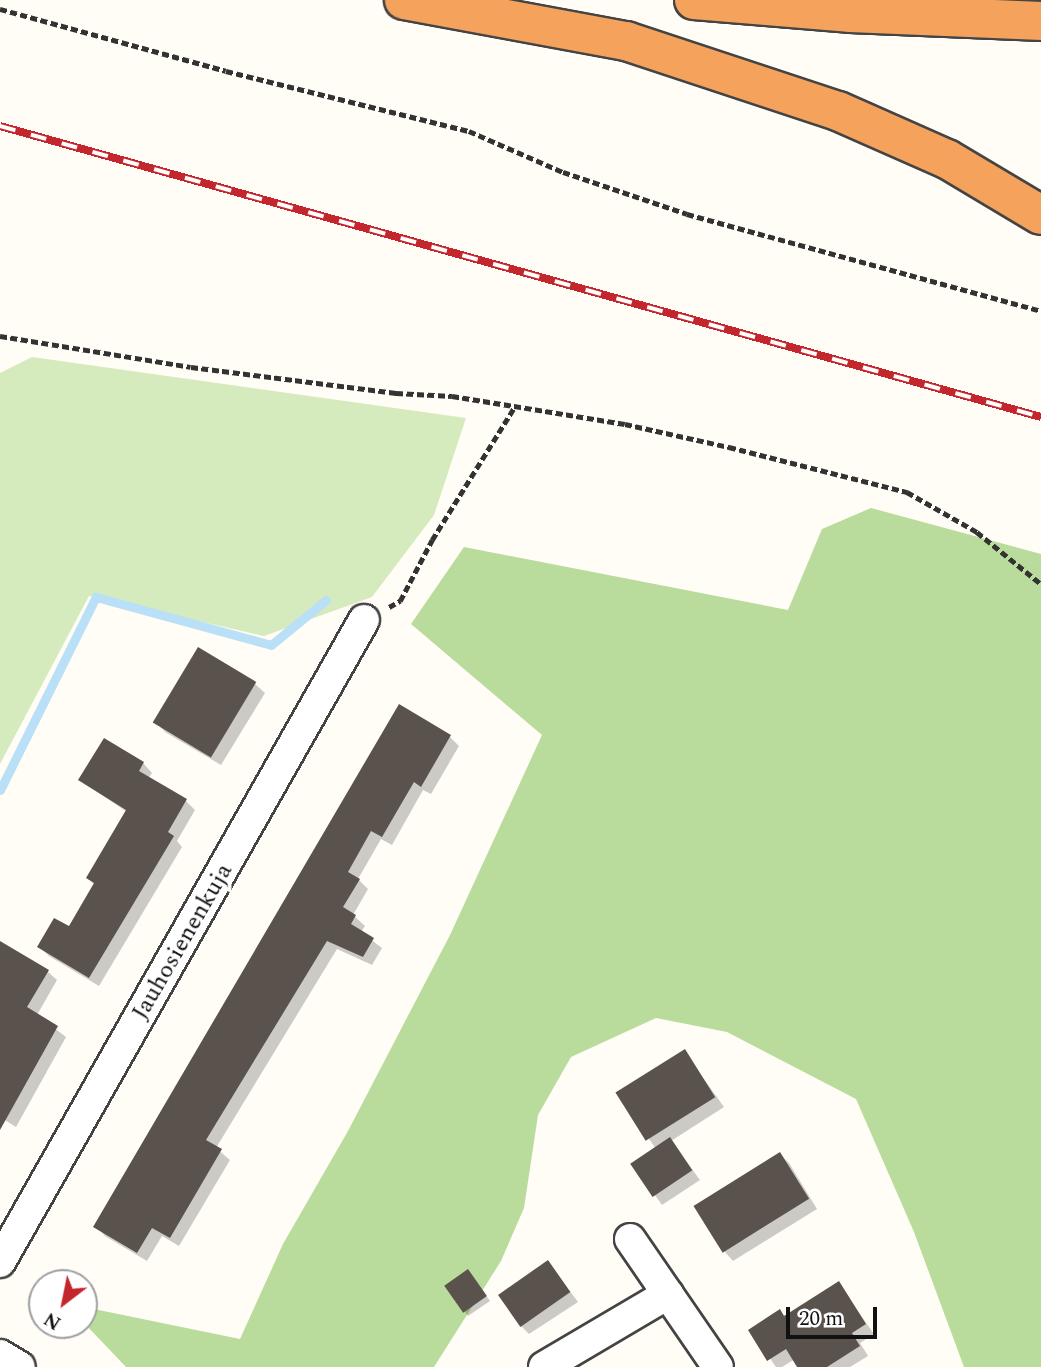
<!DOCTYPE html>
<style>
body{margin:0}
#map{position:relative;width:1041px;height:1367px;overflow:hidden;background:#fffdf5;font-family:Spectral,serif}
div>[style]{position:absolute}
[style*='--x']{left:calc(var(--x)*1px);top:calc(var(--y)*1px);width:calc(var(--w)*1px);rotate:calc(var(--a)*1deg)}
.green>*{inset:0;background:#d5ebbd}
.forest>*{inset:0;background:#b9dc9c}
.shadow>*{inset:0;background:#0003}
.stream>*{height:9px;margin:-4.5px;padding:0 4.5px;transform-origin:4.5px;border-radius:4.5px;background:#b9e0f7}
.building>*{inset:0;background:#5a524d;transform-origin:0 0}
.path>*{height:4.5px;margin-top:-2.25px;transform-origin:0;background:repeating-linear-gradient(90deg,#333 0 7px,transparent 0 10.5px)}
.roads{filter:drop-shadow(2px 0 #444) drop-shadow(-2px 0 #444) drop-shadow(0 2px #444) drop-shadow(0 -2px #444)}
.minor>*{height:30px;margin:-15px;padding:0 15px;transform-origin:15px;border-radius:15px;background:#fff}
.highway>*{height:38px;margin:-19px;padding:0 19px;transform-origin:19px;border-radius:19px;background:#f5a25d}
.rail>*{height:8px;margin-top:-4px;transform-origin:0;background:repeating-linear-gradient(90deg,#fff 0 16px,#c4262e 0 32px);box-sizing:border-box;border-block:2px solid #c4262e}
span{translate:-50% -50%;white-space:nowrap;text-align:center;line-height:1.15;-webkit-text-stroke:7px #fff;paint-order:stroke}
.street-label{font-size:24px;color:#111}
.north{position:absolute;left:28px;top:1269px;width:70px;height:70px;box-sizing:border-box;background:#fff;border:2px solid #a0a0a0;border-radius:50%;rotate:212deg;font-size:19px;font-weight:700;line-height:28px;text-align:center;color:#111}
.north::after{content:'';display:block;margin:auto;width:24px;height:32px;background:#c4262e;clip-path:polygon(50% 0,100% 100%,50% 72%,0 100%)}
.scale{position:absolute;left:786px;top:1307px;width:91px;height:32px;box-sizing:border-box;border:4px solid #111;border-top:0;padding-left:9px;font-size:21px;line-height:24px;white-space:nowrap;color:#111;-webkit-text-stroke:5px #fff;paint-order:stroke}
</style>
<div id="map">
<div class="green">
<i style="clip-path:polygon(32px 357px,466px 418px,434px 515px,372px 597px,264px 636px,89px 596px,0 764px,0 373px)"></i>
</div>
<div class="forest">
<i style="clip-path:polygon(871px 508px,1041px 554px,1041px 1367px,964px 1367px,914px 1232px,856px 1099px,727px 1032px,656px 1018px,571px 1057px,538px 1115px,524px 1208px,501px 1261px,434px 1367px,126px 1367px,84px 1323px,84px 1307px,240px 1339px,283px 1244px,348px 1131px,450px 935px,542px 735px,411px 624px,464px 547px,788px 610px,822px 529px)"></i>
</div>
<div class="shadow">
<i style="clip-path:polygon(199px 650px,255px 684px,265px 693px,221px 765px,165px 732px,156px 722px)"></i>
<i style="clip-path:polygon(399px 707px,450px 737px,459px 746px,431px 794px,423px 790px,392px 845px,381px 839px,358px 879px,368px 889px,353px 915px,365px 926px,361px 932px,382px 948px,372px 965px,337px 949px,216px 1148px,230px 1160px,179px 1246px,162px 1236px,147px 1261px,105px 1236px,96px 1226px)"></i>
<i style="clip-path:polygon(143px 763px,152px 773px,148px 779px,186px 801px,195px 810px,177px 841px,182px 847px,99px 986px,49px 956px,40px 947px,69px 929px,95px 885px,88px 878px,127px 812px,80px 780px)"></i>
<i style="clip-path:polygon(0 943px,47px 971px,57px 980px,37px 1015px,66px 1037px,16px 1127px,0 1117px)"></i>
<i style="clip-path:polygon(684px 1051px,724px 1107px,671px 1141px,700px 1180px,662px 1205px,633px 1164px,656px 1149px,618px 1094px)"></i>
<i style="clip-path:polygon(779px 1154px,789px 1163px,817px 1209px,733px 1261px,724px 1251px,695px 1206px)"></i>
<i style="clip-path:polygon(548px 1262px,578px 1302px,529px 1334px,520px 1325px)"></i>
<i style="clip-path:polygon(472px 1276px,490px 1301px,468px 1316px,446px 1287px)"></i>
<i style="clip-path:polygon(838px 1283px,874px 1334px,860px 1343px,868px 1356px,850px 1367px,800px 1367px,795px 1359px,782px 1367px,776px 1367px,750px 1330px,780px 1312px,786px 1317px)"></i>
</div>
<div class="stream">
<i style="--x:0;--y:790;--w:216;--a:-63.6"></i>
<i style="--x:96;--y:597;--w:181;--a:15.3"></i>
<i style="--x:271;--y:645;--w:71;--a:-39.3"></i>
</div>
<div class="building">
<i style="left:198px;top:647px;width:68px;height:88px;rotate:31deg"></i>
<i style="clip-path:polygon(399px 704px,451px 735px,421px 787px,414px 782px,382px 837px,371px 831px,348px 872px,360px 879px,343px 907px,356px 915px,351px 924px,374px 938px,363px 957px,327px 941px,206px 1140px,222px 1149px,170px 1238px,152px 1228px,137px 1253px,93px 1227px)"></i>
<i style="clip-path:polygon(104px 738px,144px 762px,139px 771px,187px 799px,168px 832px,174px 836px,89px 978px,37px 947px,54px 918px,69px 926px,94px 883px,86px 878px,126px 810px,78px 780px)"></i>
<i style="clip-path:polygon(0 941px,49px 970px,27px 1007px,58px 1026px,0 1130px)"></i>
<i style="left:685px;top:1049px;width:57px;height:82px;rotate:58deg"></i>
<i style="left:670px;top:1137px;width:40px;height:48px;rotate:56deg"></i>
<i style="left:780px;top:1152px;width:55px;height:102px;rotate:58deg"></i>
<i style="left:548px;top:1260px;width:39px;height:61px;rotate:55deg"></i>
<i style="left:468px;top:1269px;width:33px;height:29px;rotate:55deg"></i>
<i style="clip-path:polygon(839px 1281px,866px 1324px,852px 1333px,860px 1346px,827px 1367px,797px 1367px,786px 1349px,767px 1361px,748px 1330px,780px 1309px,784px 1316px)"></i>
</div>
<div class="path">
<i style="--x:0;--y:9;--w:234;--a:15.3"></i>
<i style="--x:226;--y:71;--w:250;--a:13.9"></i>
<i style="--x:469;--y:131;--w:103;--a:23.6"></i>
<i style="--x:563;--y:172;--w:131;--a:18.7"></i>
<i style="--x:687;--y:214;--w:367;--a:15.3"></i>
<i style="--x:0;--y:336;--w:193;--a:9.2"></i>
<i style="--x:191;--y:367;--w:207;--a:7.2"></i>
<i style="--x:396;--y:393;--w:56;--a:3.1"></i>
<i style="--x:452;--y:396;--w:175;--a:9.2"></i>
<i style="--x:625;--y:424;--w:107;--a:12.5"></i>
<i style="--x:729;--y:447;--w:184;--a:14.2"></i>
<i style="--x:907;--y:492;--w:81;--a:29.7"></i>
<i style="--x:977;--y:532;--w:82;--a:39.1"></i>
<i style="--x:389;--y:607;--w:13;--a:-29"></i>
<i style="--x:400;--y:601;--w:69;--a:-62.3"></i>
<i style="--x:432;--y:540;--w:155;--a:-58.2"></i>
</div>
<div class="roads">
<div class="minor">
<i style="--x:630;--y:1239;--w:155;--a:55.5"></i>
<i style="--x:0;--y:1262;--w:738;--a:-60.45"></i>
<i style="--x:0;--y:1355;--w:23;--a:31"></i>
<i style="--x:544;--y:1367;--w:144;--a:-30.5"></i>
</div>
<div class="highway">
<i style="--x:404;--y:0;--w:226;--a:10.5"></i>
<i style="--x:626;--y:41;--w:223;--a:18.3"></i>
<i style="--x:838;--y:111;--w:119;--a:23.8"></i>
<i style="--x:947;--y:159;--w:109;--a:30.8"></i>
<i style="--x:694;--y:0;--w:158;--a:4.7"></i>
<i style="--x:851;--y:13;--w:190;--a:2.4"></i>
</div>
</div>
<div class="rail">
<i style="--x:0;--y:126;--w:1081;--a:15.62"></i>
</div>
<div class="street-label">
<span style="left:183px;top:942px;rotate:-60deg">Jauhosienenkuja</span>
</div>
<div class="north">N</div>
<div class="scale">20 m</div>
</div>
